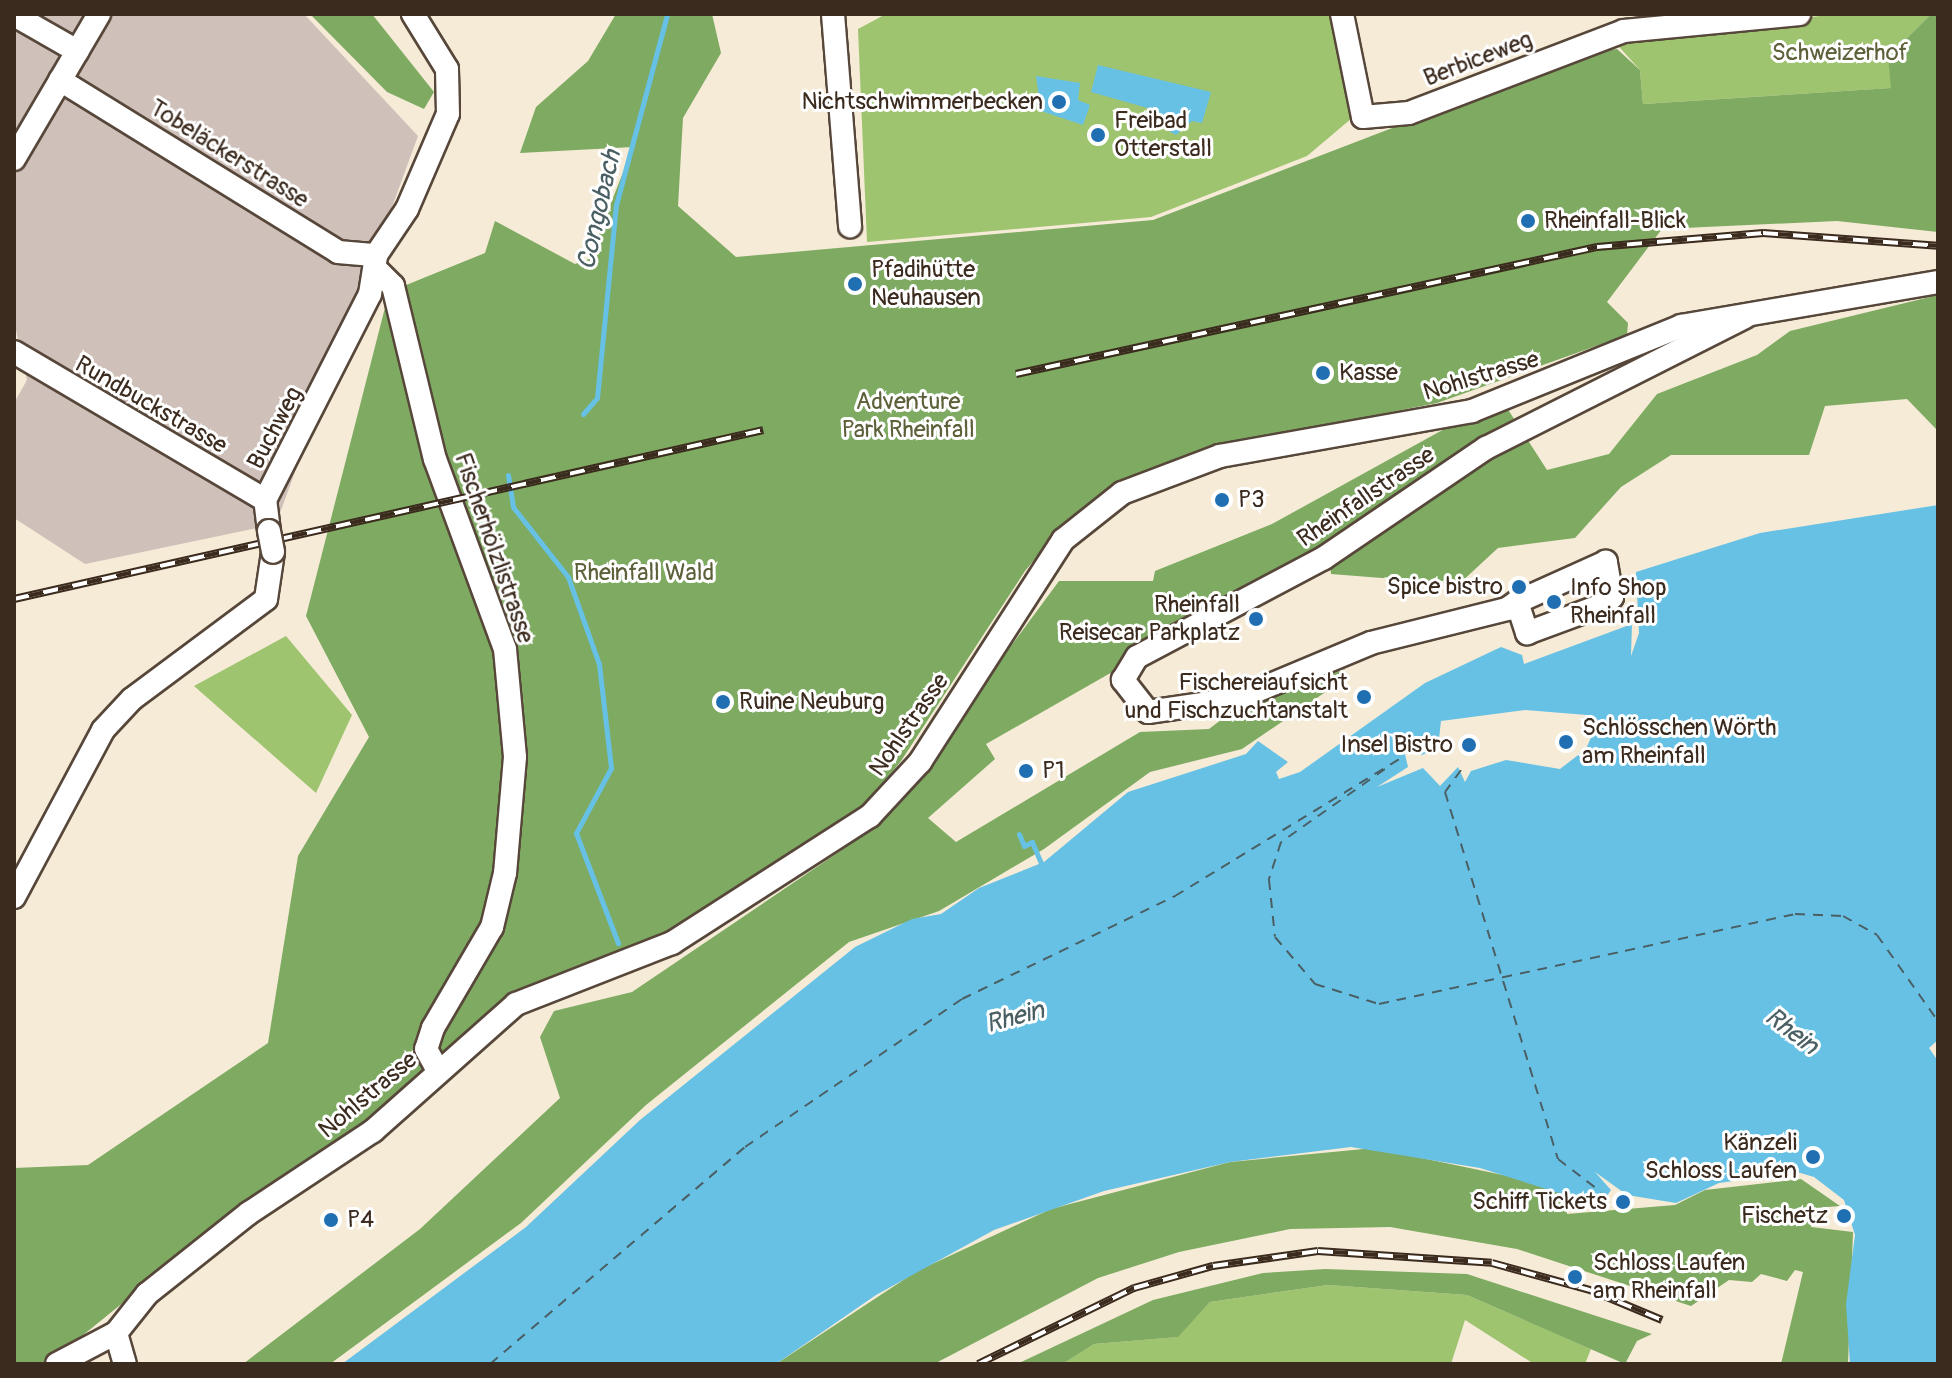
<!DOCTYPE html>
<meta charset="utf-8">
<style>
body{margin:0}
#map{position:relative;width:1952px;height:1378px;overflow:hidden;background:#f5ebd7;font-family:Pangolin,sans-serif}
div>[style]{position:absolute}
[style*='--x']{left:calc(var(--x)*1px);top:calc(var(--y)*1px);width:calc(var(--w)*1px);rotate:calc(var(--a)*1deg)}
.industrial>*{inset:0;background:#cfc0ba}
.green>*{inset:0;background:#9ec46f}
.forest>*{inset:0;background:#7eaa62}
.water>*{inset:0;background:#67c1e5}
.stream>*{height:5px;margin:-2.5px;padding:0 2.5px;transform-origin:2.5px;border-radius:2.5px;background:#67c1e5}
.ferry>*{height:2px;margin-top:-1px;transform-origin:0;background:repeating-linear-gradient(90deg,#4a5f64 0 10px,transparent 0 18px)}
.roads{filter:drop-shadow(2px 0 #57473a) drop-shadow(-2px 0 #57473a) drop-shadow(0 2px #57473a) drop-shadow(0 -2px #57473a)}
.minor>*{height:22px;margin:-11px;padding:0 11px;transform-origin:11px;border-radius:11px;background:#fff}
.rail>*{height:8px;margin-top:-4px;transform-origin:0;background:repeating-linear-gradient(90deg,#fff 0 15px,#3b2a1e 0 30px);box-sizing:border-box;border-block:2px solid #3b2a1e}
.bridges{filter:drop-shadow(2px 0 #57473a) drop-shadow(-2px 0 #57473a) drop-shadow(0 2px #57473a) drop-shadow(0 -2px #57473a)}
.minor-bridge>*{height:22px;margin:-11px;padding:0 11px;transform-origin:11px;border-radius:11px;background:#fff}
.dots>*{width:22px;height:22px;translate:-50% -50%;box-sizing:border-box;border:4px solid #fff;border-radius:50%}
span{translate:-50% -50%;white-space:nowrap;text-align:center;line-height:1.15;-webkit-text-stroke:6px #fff;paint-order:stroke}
.park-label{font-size:24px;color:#5e603a}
.street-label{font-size:24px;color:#3b2a1e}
.poi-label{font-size:24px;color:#3b2a1e}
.right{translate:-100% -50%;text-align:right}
.left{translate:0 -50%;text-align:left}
.water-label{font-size:26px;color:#4a5f64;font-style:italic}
.frame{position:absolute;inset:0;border:16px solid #3b2a1e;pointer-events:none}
</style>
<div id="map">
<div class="industrial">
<i style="clip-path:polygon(14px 14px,304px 14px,418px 136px,280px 513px,257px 528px,85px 564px,14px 518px,14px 403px,27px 380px,14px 321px)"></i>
</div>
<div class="green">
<i style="clip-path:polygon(886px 14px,1335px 14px,1358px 113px,1307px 156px,1151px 217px,867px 242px,858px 29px)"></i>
<i style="clip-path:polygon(1838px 14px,1931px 14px,1888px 57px,1892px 88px,1643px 104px,1640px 70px,1612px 39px)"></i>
<i style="clip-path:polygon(286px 636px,352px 715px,316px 793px,194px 686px)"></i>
<i style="clip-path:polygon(1328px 1285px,1467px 1295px,1591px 1349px,1585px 1364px,1534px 1364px,1465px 1320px,1451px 1364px,1061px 1364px,1094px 1344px,1177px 1337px,1210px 1302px)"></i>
</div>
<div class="forest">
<i style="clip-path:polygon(310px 14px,372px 14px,434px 92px,424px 109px,387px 92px)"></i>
<i style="clip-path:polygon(616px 14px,712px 14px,721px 53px,683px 118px,678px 206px,736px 257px,1153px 220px,1590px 52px,1617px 49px,1640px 70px,1643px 104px,1891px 88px,1888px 57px,1931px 14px,1938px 14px,1938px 232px,1837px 221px,1662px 229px,1607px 302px,1628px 323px,1627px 335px,1437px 403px,1219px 446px,1112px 487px,1067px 520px,1025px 571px,901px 761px,855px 817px,644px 948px,536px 982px,500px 1002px,364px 1130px,252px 1198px,61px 1353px,40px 1364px,14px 1364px,14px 1168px,88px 1165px,268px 1043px,298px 856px,369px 737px,306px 616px,389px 292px,485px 253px,495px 221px,575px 264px,589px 259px,633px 147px,520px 153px,536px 107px,588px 61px)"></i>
<i style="clip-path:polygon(1938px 295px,1938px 431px,1907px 399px,1825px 406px,1809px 455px,1671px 455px,1621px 487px,1575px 538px,1498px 548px,1459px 584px,1331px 574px,1329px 548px,1129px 648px,1114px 671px,986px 744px,995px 759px,928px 818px,956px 842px,1140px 732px,1209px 729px,1230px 713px,1345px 669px,1327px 691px,1242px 749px,1150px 772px,1044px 849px,939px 911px,849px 942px,646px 1105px,521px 1223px,330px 1364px,243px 1364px,420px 1229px,560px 1098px,540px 1037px,554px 1011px,632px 992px,861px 837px,892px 807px,1059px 581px,1153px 581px,1155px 571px,1272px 524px,1457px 422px,1507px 408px,1547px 470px,1609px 454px,1657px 394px,1757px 355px,1790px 331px)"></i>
<i style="clip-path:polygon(1374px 1148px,1522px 1179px,1565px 1195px,1567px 1214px,1675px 1205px,1705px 1190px,1801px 1179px,1840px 1206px,1815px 1208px,1811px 1227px,1853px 1232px,1848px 1364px,1781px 1364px,1803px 1272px,1795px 1270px,1787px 1281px,1761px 1274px,1752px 1282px,1729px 1280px,1691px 1306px,1517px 1249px,1390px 1227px,1290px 1229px,1179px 1252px,1098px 1278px,934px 1364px,776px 1364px,917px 1271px,1051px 1209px,1230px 1162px)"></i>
<i style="clip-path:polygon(1325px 1269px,1467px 1274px,1652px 1334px,1637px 1341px,1625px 1364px,1467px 1295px,1328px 1285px,1210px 1302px,1178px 1337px,1094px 1344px,1062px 1364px,1017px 1364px,1153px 1300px,1263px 1273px)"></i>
</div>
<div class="water">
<i style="clip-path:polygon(1098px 65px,1211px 92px,1202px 123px,1192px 121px,1176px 135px,1156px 123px,1158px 111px,1091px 92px)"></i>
<i style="clip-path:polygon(1036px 76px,1080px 83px,1078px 100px,1090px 105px,1083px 125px,1041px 111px)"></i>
<i style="clip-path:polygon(evenodd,1938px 505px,1938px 1040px,1929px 1048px,1938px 1061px,1938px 1364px,1850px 1364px,1846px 1304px,1855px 1235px,1844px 1200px,1814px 1177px,1797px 1172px,1719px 1183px,1676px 1203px,1627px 1195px,1595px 1172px,1611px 1190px,1600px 1206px,1480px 1168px,1351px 1147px,1230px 1162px,1104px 1191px,994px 1230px,876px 1295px,776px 1364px,342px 1364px,526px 1227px,640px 1120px,855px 947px,912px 919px,941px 914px,979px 888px,1044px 862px,1128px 792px,1246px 754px,1258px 741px,1288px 762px,1276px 772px,1279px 779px,1300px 772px,1425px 683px,1501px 647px,1522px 655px,1524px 664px,1632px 624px,1631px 656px,1639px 633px,1636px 572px,1760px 533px,1938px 505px,1525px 710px,1587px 715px,1592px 735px,1586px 749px,1560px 769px,1506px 760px,1471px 771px,1465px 782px,1458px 767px,1440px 786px,1423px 768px,1377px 787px,1408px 767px,1404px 750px,1422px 755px,1438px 748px,1441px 721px,1525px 710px)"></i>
</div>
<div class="stream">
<i style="--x:583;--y:414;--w:21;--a:-49"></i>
<i style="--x:597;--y:398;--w:194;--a:-84.4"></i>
<i style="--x:616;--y:205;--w:198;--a:-75"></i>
<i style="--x:508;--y:475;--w:32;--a:81"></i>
<i style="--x:513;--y:507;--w:89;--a:51.8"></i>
<i style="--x:568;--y:577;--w:92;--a:70.4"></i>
<i style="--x:599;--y:664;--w:105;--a:83.4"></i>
<i style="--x:611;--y:768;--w:74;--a:118.3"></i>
<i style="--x:576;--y:833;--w:118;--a:69.1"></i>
<i style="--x:1019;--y:834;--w:13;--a:67"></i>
<i style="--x:1024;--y:846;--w:9;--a:-27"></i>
<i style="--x:1032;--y:842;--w:28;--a:67"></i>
</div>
<div class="ferry">
<i style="--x:1385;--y:769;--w:127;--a:144.9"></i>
<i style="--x:1281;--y:842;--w:40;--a:108"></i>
<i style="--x:1269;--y:880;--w:57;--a:84"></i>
<i style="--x:1275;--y:937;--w:62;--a:49.6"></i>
<i style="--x:1315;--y:984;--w:67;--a:17.4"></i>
<i style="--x:1379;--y:1004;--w:426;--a:-12.2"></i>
<i style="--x:1795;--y:914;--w:48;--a:2.4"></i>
<i style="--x:1843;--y:916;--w:39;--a:29"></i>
<i style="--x:1877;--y:935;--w:105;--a:54.7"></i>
<i style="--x:1461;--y:770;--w:27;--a:126"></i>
<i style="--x:1445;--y:792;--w:384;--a:72.9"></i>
<i style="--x:1558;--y:1159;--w:54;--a:37.5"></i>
<i style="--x:490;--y:1364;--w:335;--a:-40.4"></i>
<i style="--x:745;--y:1147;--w:263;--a:-34.3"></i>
<i style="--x:962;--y:999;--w:237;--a:-25.8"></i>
<i style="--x:1175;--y:896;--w:267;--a:-31.4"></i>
</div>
<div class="roads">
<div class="minor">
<i style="--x:833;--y:14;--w:213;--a:85.4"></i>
<i style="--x:1342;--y:14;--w:105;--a:78.5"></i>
<i style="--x:1363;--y:117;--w:46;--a:-5"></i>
<i style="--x:1409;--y:113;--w:230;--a:-20.9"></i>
<i style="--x:1624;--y:31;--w:176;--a:-5.5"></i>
<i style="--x:14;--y:15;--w:73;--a:29.7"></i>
<i style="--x:60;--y:80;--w:327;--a:31.7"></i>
<i style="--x:338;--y:252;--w:38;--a:5"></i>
<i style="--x:14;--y:159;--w:168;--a:-59.6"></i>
<i style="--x:378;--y:271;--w:21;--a:45"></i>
<i style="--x:393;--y:286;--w:178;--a:76.4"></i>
<i style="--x:435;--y:459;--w:202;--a:69.8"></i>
<i style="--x:505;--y:649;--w:108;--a:84.7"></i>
<i style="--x:515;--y:757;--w:116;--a:94.9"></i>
<i style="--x:505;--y:873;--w:56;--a:103.5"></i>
<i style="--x:492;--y:927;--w:117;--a:120.3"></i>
<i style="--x:433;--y:1028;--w:22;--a:108"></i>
<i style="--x:426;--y:1049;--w:25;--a:61"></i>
<i style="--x:14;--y:352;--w:291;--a:30.5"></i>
<i style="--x:269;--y:531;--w:31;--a:-97"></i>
<i style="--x:265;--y:500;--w:231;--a:-63"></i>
<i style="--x:370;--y:294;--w:39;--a:-81"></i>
<i style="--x:376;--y:255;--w:55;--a:-56"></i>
<i style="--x:407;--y:209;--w:103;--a:-66.7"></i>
<i style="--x:448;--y:114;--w:45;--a:-91.3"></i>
<i style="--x:447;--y:69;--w:65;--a:-121.7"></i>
<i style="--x:1517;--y:602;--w:33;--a:72"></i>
<i style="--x:1527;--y:633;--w:83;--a:-20.4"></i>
<i style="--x:1605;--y:604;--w:10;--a:-45"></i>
<i style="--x:1612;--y:597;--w:36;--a:-100"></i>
<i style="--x:1606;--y:562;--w:98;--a:155.8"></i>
<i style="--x:1517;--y:602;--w:12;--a:145"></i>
<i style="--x:1507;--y:609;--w:140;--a:166"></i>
<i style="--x:1371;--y:643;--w:145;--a:157.3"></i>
<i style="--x:1237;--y:699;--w:90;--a:171.7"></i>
<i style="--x:1148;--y:712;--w:41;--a:-128"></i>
<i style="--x:1123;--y:680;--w:27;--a:-59"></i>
<i style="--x:1137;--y:657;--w:212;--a:-27.9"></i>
<i style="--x:1324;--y:558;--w:196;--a:-34.2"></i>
<i style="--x:1486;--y:448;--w:290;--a:-26.8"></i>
<i style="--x:14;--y:897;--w:189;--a:-61.9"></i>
<i style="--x:103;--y:730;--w:42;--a:-46.9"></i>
<i style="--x:132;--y:699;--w:167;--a:-36.7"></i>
<i style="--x:266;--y:599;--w:48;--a:-81.5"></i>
<i style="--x:116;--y:1333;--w:50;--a:-51.5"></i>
<i style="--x:147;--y:1294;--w:130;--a:-38.5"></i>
<i style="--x:249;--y:1213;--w:149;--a:-33.5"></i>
<i style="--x:373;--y:1131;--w:191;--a:-41.6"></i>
<i style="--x:516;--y:1004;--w:168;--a:-21.4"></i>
<i style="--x:672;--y:943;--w:235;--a:-32.7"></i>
<i style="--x:870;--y:816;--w:74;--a:-47.2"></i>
<i style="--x:920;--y:762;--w:264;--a:-57.2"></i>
<i style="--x:1063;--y:540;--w:75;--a:-38.5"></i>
<i style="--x:1122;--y:493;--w:105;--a:-20.7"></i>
<i style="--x:1220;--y:456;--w:256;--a:-10.1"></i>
<i style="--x:1472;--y:411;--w:226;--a:-22.1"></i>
<i style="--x:1681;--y:326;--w:261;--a:-9.7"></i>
<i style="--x:116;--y:1333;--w:32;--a:74"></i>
<i style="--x:57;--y:1364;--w:67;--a:-27.7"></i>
</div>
</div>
<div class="rail">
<i style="--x:1016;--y:374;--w:595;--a:-12.33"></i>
<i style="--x:1597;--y:247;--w:167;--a:-4.8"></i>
<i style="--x:1763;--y:233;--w:175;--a:4.2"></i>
<i style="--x:14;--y:599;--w:768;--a:-12.71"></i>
<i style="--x:978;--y:1364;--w:174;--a:-26"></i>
<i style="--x:1134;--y:1288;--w:82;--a:-15.6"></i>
<i style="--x:1213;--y:1266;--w:106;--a:-8.1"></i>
<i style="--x:1318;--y:1251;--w:174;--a:3.9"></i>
<i style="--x:1492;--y:1263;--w:102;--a:15.4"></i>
<i style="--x:1590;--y:1290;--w:78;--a:22.6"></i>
</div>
<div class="bridges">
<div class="minor-bridge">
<i style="--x:269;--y:531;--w:21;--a:79"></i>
</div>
</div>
<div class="dots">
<i style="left:1059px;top:102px;background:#1f6fb2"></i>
<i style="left:1098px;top:135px;background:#1f6fb2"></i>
<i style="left:1528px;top:221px;background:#1f6fb2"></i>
<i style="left:855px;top:284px;background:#1f6fb2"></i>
<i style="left:1323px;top:373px;background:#1f6fb2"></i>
<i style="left:1222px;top:500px;background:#1f6fb2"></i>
<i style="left:1519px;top:587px;background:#1f6fb2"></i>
<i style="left:1554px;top:602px;background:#1f6fb2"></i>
<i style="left:1256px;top:619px;background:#1f6fb2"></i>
<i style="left:1364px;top:697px;background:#1f6fb2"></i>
<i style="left:723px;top:702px;background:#1f6fb2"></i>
<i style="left:1566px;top:742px;background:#1f6fb2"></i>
<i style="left:1469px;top:745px;background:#1f6fb2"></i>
<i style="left:1026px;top:771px;background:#1f6fb2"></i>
<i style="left:1813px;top:1157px;background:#1f6fb2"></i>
<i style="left:1623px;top:1202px;background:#1f6fb2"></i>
<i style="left:1844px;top:1216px;background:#1f6fb2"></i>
<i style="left:331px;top:1220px;background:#1f6fb2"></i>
<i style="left:1575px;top:1277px;background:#1f6fb2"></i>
</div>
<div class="park-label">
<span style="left:1840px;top:53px">Schweizerhof</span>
<span style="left:908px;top:416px">Adventure<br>Park Rheinfall</span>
<span style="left:644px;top:573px">Rheinfall Wald</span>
</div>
<div class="street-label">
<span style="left:1478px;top:59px;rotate:-21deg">Berbiceweg</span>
<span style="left:229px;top:154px;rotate:32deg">Tobeläckerstrasse</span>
<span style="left:1481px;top:376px;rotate:-17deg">Nohlstrasse</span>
<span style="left:151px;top:405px;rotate:30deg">Rundbuckstrasse</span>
<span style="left:275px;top:428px;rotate:-62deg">Buchweg</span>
<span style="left:1366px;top:497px;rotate:-34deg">Rheinfallstrasse</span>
<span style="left:494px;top:548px;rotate:71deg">Fischerhölzlistrasse</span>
<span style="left:909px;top:725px;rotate:-55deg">Nohlstrasse</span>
<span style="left:368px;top:1095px;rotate:-40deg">Nohlstrasse</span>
</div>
<div class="poi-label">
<span class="right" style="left:1043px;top:102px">Nichtschwimmerbecken</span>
<span class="left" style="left:1114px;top:135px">Freibad<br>Otterstall</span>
<span class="left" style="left:1544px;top:221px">Rheinfall-Blick</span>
<span class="left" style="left:871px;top:284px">Pfadihütte<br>Neuhausen</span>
<span class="left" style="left:1339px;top:373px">Kasse</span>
<span class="left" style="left:1238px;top:500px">P3</span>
<span class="right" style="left:1503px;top:587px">Spice bistro</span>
<span class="left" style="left:1570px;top:602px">Info Shop<br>Rheinfall</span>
<span class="right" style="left:1240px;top:619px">Rheinfall<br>Reisecar Parkplatz</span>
<span class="right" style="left:1348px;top:697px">Fischereiaufsicht<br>und Fischzuchtanstalt</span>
<span class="left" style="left:739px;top:702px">Ruine Neuburg</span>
<span class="left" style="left:1582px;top:742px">Schlösschen Wörth<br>am Rheinfall</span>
<span class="right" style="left:1453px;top:745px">Insel Bistro</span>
<span class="left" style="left:1042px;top:771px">P1</span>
<span class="right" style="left:1797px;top:1157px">Känzeli<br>Schloss Laufen</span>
<span class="right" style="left:1607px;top:1202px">Schiff Tickets</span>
<span class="right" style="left:1828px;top:1216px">Fischetz</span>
<span class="left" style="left:347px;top:1220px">P4</span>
<span class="left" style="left:1593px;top:1277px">Schloss Laufen<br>am Rheinfall</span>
</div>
<div class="water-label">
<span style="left:600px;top:210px;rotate:-77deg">Congobach</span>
<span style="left:1015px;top:1018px;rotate:-15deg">Rhein</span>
<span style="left:1791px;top:1032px;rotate:37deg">Rhein</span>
</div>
<div class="frame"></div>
</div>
